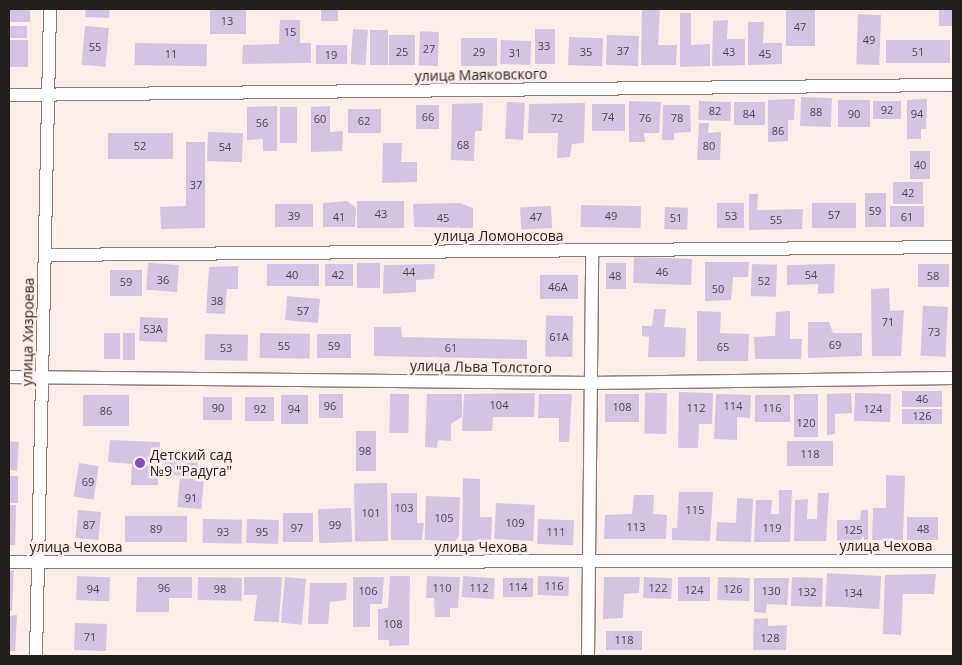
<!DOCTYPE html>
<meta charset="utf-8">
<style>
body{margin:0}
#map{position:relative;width:962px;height:665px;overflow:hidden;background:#fbeee9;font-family:"Open Sans",sans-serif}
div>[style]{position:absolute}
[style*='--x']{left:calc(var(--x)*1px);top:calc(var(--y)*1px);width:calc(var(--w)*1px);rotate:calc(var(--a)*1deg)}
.building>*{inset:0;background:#d3c4e2;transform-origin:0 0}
.roads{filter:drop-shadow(1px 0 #887c77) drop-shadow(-1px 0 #887c77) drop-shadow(0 1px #887c77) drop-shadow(0 -1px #887c77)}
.street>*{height:12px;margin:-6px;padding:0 6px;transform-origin:6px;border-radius:6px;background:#fff}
.dots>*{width:14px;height:14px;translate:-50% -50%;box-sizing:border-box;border:2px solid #fbeee9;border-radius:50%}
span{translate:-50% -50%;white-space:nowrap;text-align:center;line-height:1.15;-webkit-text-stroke:5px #fbeee9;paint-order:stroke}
.number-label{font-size:11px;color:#4e484e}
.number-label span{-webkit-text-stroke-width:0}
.street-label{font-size:14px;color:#221e1c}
.poi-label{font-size:14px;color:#221e1c}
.left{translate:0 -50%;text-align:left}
.frame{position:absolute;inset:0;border:10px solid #221e1c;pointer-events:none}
</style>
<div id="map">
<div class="building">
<i style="left:9px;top:9px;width:21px;height:13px"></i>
<i style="clip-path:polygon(86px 9px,110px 9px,109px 18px,85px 17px)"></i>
<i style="left:210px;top:9px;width:36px;height:25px"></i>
<i style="left:321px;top:9px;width:17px;height:12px"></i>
<i style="clip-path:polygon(642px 9px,660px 9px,658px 45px,677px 45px,676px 65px,641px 65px)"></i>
<i style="left:786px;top:9px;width:29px;height:37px"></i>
<i style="left:939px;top:9px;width:14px;height:17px"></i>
<i style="clip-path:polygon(680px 13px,691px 13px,691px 45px,710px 44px,710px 66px,680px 67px)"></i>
<i style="left:881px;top:15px;width:50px;height:23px;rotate:92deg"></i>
<i style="clip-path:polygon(280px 20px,300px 20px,300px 43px,311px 43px,311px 63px,242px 64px,243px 45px,279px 44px)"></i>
<i style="clip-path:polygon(728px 20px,727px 39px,745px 39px,745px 65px,712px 66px,713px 21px)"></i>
<i style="clip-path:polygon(748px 22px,764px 22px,763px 43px,782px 43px,782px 64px,748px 65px)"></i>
<i style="left:9px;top:26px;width:18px;height:12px"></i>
<i style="left:85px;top:26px;width:24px;height:39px;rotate:5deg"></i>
<i style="left:353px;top:29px;width:15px;height:35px;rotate:4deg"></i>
<i style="left:535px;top:29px;width:20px;height:35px"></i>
<i style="left:370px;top:30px;width:18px;height:35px"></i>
<i style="left:439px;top:32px;width:34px;height:19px;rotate:92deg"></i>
<i style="left:389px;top:35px;width:26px;height:30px"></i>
<i style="left:639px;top:36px;width:30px;height:32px;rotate:92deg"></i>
<i style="left:569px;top:37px;width:34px;height:28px;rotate:2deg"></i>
<i style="left:461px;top:38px;width:36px;height:28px"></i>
<i style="left:9px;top:40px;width:19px;height:27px"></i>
<i style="left:950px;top:40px;width:23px;height:64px;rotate:90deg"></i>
<i style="left:531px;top:41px;width:24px;height:30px;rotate:92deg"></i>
<i style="left:135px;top:43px;width:72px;height:22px;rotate:1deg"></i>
<i style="left:316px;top:45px;width:31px;height:19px"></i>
<i style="left:801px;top:97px;width:31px;height:29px;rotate:2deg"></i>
<i style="clip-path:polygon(795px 99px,794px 120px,788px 120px,788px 141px,768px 142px,768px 100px)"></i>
<i style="clip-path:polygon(927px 99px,926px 129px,921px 129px,921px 139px,907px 139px,907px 100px)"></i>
<i style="left:838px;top:100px;width:32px;height:27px"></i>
<i style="clip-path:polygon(629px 101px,661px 102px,659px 133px,644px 133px,645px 142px,629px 142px)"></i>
<i style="left:699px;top:101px;width:32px;height:19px;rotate:2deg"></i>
<i style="left:873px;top:101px;width:28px;height:18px"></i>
<i style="left:507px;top:102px;width:18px;height:37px;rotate:3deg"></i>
<i style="left:765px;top:102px;width:23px;height:31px;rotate:90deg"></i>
<i style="clip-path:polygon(483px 103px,482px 131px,475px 131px,474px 161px,451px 160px,452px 104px)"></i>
<i style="clip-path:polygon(585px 103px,584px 143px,572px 144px,570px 157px,557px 158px,558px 133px,528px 133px,529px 104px)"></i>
<i style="left:592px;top:104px;width:33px;height:27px"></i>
<i style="left:416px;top:105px;width:23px;height:24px"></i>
<i style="clip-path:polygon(663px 105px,690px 105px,691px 132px,674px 133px,674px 140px,662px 140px)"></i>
<i style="clip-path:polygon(277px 106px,277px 151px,263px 151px,263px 139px,247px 140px,247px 107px)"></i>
<i style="clip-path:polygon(330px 106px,330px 132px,343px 131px,342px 151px,311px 152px,311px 107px)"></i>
<i style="left:297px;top:107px;width:36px;height:17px;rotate:90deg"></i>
<i style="left:381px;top:109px;width:24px;height:33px;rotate:90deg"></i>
<i style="clip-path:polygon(699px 123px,709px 123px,708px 133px,721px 132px,720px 160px,697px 160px)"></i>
<i style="left:208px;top:132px;width:35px;height:29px;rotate:2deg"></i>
<i style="left:108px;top:133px;width:65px;height:26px"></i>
<i style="clip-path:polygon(186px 142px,205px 142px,205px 228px,161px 229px,160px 207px,186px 206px)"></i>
<i style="clip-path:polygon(383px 143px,402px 143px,401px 162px,417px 162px,417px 182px,382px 183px)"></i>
<i style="left:910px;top:151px;width:20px;height:28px"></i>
<i style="left:893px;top:182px;width:30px;height:22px"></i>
<i style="left:886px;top:193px;width:34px;height:21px;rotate:90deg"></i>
<i style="clip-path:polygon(749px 194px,758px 194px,757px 210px,803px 209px,802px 229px,749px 230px)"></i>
<i style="clip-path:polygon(347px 201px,356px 208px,355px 227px,323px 227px,323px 203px)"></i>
<i style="left:404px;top:201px;width:27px;height:47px;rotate:90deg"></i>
<i style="clip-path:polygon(460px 203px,473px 208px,473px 228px,414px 227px,413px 204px)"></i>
<i style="left:744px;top:203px;width:25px;height:27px;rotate:90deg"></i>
<i style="left:812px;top:203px;width:44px;height:25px"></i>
<i style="left:275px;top:204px;width:38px;height:23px"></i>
<i style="left:581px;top:205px;width:60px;height:22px;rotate:1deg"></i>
<i style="left:551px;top:206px;width:22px;height:31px;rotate:87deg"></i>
<i style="left:890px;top:206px;width:34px;height:21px"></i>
<i style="left:665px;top:207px;width:23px;height:22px;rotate:2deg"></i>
<i style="left:692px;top:259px;width:26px;height:58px;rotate:92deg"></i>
<i style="clip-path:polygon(705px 262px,749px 262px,748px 277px,733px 277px,731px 300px,705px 301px)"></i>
<i style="left:357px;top:263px;width:23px;height:25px"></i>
<i style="left:606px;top:263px;width:20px;height:26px"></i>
<i style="left:267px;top:264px;width:52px;height:22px"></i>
<i style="left:325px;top:264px;width:28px;height:22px"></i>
<i style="clip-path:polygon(435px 264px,434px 279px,416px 280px,416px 292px,383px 294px,384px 265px)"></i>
<i style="left:752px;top:264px;width:25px;height:32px;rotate:2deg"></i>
<i style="clip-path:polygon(835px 264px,834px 293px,818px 294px,818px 284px,787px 285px,787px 265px)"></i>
<i style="left:918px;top:264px;width:31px;height:23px"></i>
<i style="left:179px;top:265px;width:27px;height:31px;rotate:94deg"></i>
<i style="clip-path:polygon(238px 266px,238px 289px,227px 289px,225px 314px,206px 313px,209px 267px)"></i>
<i style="left:110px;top:270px;width:32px;height:26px"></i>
<i style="left:540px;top:275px;width:38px;height:24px"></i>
<i style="clip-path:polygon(889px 288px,890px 311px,904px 310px,901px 356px,872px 356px,871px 289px)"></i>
<i style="left:320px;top:299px;width:24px;height:33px;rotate:95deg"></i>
<i style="left:948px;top:307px;width:50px;height:25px;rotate:93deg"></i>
<i style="clip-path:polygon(654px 309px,666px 309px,664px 327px,686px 328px,685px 357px,648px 357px,649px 337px,642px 336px,642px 326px,652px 326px)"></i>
<i style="clip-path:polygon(697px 311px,721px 312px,720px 333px,749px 334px,748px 361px,697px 361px)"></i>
<i style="clip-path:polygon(790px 311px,790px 339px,802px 339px,801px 359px,755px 359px,754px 337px,775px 336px,776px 312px)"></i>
<i style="left:573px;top:316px;width:41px;height:27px;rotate:91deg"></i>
<i style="left:140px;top:317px;width:28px;height:24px;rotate:2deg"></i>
<i style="clip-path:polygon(808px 322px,829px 322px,833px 333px,862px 333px,862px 356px,808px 358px)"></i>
<i style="clip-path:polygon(374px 327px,401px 327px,402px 337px,527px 340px,527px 359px,374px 356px)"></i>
<i style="left:104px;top:333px;width:16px;height:26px"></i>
<i style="left:123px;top:333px;width:12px;height:27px"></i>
<i style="left:260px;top:333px;width:50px;height:25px;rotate:1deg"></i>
<i style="left:205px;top:334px;width:43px;height:26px;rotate:1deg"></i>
<i style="left:317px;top:334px;width:34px;height:24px"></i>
<i style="left:942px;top:391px;width:16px;height:40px;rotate:90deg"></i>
<i style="clip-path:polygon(679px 392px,713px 393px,712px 424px,699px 424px,698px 448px,678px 448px)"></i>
<i style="clip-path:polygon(535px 393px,534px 417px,493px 417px,492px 431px,462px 431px,464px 394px)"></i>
<i style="left:667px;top:393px;width:41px;height:22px;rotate:91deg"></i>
<i style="clip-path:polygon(851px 393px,852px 413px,835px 414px,835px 434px,827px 435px,827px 394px)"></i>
<i style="left:319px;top:394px;width:24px;height:24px"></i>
<i style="left:409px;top:394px;width:39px;height:19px;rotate:91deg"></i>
<i style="clip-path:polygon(427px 394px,462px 394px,462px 417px,451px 424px,451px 441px,438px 440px,437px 448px,425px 447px)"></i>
<i style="clip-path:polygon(539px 394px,572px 394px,569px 442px,559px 442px,559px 418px,538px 418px)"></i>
<i style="left:605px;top:394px;width:34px;height:28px"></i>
<i style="clip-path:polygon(716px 394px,751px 395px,750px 418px,737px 417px,737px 440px,714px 439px)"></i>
<i style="left:794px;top:394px;width:24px;height:43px"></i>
<i style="left:891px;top:394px;width:28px;height:36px;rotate:92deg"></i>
<i style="left:83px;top:395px;width:46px;height:31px"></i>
<i style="left:281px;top:395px;width:27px;height:29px"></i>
<i style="left:755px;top:395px;width:35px;height:27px"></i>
<i style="left:203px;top:397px;width:29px;height:23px"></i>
<i style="left:245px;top:397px;width:29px;height:24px"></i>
<i style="left:902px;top:409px;width:40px;height:15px"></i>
<i style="left:356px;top:431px;width:20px;height:40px"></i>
<i style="clip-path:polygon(110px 440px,160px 442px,158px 485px,131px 485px,132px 464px,108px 462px)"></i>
<i style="clip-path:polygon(9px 441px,19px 442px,17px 471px,9px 470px)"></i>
<i style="left:833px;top:441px;width:25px;height:46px;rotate:90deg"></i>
<i style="left:165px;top:454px;width:33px;height:21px;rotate:2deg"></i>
<i style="left:79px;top:463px;width:20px;height:34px;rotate:9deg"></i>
<i style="clip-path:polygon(886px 475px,905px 476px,903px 540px,872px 540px,873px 508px,886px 508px)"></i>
<i style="left:9px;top:476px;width:9px;height:27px"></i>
<i style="left:180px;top:478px;width:24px;height:29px;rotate:5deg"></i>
<i style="clip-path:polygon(463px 478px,480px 479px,480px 517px,492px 517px,491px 540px,462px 541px)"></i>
<i style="left:387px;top:483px;width:58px;height:33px;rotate:89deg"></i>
<i style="clip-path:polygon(779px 490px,792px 490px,790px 542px,754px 542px,756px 500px,772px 500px,771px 514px,779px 514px)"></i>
<i style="clip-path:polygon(679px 492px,713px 492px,710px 541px,672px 540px,672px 528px,677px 528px)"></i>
<i style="clip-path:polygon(391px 493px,417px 493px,417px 523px,424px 523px,422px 540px,391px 540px)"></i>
<i style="clip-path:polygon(818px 493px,829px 493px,826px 541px,794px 541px,795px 500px,808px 499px,807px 519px,817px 519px)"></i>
<i style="clip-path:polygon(634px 495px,654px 495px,653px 514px,667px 515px,666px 539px,604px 539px,605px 515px,632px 514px)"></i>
<i style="left:426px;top:496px;width:34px;height:44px;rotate:2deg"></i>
<i style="clip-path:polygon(737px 498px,753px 499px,751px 542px,716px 541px,717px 522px,736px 523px)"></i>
<i style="clip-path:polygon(9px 505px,16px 505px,15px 545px,9px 545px)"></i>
<i style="left:535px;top:505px;width:36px;height:39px;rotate:93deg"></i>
<i style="left:351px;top:508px;width:34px;height:33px;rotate:88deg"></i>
<i style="left:78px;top:510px;width:23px;height:28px;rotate:5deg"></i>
<i style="clip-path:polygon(861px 510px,868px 510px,868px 540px,837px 541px,837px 520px,860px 520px)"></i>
<i style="left:283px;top:513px;width:30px;height:29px"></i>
<i style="left:187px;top:516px;width:26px;height:62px;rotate:90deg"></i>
<i style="left:907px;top:517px;width:31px;height:23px"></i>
<i style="left:203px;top:519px;width:39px;height:24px;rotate:1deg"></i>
<i style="left:247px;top:519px;width:32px;height:24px;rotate:2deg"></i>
<i style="left:538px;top:519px;width:36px;height:25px;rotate:2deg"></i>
<i style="clip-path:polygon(14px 570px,12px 611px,9px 611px,9px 571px)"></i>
<i style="clip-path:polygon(936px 574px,934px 594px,903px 594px,901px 635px,883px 634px,885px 575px)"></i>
<i style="left:77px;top:576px;width:33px;height:24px;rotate:2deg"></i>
<i style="clip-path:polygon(390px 576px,410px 576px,409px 645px,389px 646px,389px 640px,378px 640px,378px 609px,388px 608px)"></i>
<i style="clip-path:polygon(427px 576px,460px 577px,458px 608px,450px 608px,450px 617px,435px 617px,434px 598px,426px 598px)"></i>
<i style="left:463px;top:576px;width:32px;height:21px;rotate:4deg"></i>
<i style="left:538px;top:576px;width:31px;height:19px;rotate:2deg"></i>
<i style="left:881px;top:576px;width:33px;height:54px;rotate:93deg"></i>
<i style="clip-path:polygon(137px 577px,192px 577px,192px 598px,169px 598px,169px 612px,136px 612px)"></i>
<i style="left:198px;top:577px;width:44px;height:23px;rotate:1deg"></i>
<i style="clip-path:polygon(244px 577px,282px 577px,279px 622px,254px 621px,257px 595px,244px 595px)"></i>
<i style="left:285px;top:577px;width:21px;height:46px;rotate:5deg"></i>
<i style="clip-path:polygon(353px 577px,384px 577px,382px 604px,370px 604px,370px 627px,353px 627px)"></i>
<i style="clip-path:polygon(604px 577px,640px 577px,639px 593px,624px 594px,623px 618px,603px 619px)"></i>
<i style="left:644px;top:577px;width:28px;height:21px;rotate:2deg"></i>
<i style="left:710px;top:577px;width:24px;height:32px;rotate:90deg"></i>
<i style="left:718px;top:577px;width:32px;height:23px;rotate:2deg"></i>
<i style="left:792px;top:577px;width:31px;height:29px;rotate:2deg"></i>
<i style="left:503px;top:578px;width:30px;height:19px"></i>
<i style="clip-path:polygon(754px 578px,789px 578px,787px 605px,767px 604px,766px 613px,754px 612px)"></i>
<i style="clip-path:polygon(310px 583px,347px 583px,346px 600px,330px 602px,328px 624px,308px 624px)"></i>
<i style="clip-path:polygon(17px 615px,15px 651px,9px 651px,9px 616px)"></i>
<i style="clip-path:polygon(768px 618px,768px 626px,787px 625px,786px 650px,753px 650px,754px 619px)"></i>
<i style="left:75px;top:623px;width:32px;height:27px;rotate:2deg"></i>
<i style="left:606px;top:631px;width:36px;height:19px"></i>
</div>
<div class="roads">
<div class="street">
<i style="--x:9;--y:95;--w:944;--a:-0.61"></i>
<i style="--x:45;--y:255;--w:908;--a:-0.5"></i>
<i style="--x:9;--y:377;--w:582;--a:0.59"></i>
<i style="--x:591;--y:383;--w:362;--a:-0.8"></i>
<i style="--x:9;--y:562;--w:944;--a:-0.06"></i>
<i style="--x:36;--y:656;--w:647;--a:-88.76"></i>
<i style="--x:588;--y:656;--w:406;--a:-89.4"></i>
</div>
</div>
<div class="dots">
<i style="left:140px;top:463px;background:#874cc3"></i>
</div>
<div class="number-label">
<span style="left:227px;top:21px">13</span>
<span style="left:800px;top:27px">47</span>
<span style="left:290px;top:32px">15</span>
<span style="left:869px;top:40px">49</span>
<span style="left:544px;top:46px">33</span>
<span style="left:95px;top:47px">55</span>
<span style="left:429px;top:49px">27</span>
<span style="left:623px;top:51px">37</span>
<span style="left:402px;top:52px">25</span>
<span style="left:479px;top:52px">29</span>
<span style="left:586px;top:52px">35</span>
<span style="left:729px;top:52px">43</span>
<span style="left:918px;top:52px">51</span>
<span style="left:515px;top:53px">31</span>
<span style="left:171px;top:54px">11</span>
<span style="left:765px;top:54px">45</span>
<span style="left:331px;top:55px">19</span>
<span style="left:887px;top:110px">92</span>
<span style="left:715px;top:111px">82</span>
<span style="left:816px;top:112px">88</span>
<span style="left:749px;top:114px">84</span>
<span style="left:854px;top:114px">90</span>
<span style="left:917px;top:114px">94</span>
<span style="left:428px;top:117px">66</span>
<span style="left:608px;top:117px">74</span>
<span style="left:557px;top:118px">72</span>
<span style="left:645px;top:118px">76</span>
<span style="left:677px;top:118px">78</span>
<span style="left:320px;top:119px">60</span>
<span style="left:364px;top:121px">62</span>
<span style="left:262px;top:123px">56</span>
<span style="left:778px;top:131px">86</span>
<span style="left:463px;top:145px">68</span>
<span style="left:140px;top:146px">52</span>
<span style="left:709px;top:146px">80</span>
<span style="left:225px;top:147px">54</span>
<span style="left:920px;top:165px">40</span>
<span style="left:196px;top:185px">37</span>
<span style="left:908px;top:193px">42</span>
<span style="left:875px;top:211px">59</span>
<span style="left:381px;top:214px">43</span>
<span style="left:834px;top:215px">57</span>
<span style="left:294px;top:216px">39</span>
<span style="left:611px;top:216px">49</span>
<span style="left:731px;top:216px">53</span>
<span style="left:339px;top:217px">41</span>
<span style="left:536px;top:217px">47</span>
<span style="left:907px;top:217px">61</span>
<span style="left:443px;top:218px">45</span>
<span style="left:676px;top:218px">51</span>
<span style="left:776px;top:220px">55</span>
<span style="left:409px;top:272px">44</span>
<span style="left:662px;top:272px">46</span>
<span style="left:292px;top:275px">40</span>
<span style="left:338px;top:275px">42</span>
<span style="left:811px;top:275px">54</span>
<span style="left:615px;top:276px">48</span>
<span style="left:933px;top:276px">58</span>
<span style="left:163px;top:280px">36</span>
<span style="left:764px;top:281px">52</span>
<span style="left:126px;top:282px">59</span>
<span style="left:558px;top:287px">46А</span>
<span style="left:718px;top:289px">50</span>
<span style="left:217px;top:301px">38</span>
<span style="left:303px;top:311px">57</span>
<span style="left:888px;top:322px">71</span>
<span style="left:153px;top:329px">53А</span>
<span style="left:934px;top:332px">73</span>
<span style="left:559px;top:337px">61А</span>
<span style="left:835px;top:345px">69</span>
<span style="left:284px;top:346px">55</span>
<span style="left:334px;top:346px">59</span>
<span style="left:723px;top:347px">65</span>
<span style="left:226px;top:348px">53</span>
<span style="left:451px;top:348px">61</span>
<span style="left:922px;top:399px">46</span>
<span style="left:499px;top:405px">104</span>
<span style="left:330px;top:406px">96</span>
<span style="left:733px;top:406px">114</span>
<span style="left:622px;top:407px">108</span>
<span style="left:218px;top:408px">90</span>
<span style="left:696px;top:408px">112</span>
<span style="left:772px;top:408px">116</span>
<span style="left:260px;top:409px">92</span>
<span style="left:294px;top:409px">94</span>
<span style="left:873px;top:409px">124</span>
<span style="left:106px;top:411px">86</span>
<span style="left:922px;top:416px">126</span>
<span style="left:806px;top:423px">120</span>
<span style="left:365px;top:451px">98</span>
<span style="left:810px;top:454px">118</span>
<span style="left:88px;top:482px">69</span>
<span style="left:191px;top:498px">91</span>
<span style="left:404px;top:508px">103</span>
<span style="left:695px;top:510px">115</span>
<span style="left:371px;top:513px">101</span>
<span style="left:444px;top:518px">105</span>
<span style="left:515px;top:523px">109</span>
<span style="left:89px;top:525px">87</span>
<span style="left:335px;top:525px">99</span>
<span style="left:636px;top:527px">113</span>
<span style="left:297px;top:528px">97</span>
<span style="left:772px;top:528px">119</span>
<span style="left:156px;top:529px">89</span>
<span style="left:923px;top:529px">48</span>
<span style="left:853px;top:530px">125</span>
<span style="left:223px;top:532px">93</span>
<span style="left:262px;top:532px">95</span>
<span style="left:556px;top:532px">111</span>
<span style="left:554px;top:586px">116</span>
<span style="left:518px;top:587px">114</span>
<span style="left:164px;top:588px">96</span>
<span style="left:442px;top:588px">110</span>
<span style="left:479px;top:588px">112</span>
<span style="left:658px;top:588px">122</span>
<span style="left:93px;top:589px">94</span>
<span style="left:220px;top:589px">98</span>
<span style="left:733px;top:589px">126</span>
<span style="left:694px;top:590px">124</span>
<span style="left:368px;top:591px">106</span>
<span style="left:771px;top:591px">130</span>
<span style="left:807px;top:592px">132</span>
<span style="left:853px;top:593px">134</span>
<span style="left:393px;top:624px">108</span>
<span style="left:90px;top:637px">71</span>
<span style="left:770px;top:638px">128</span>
<span style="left:624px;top:640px">118</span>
</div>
<div class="street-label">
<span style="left:481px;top:75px;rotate:-1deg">улица Маяковского</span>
<span style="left:499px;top:236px">улица Ломоносова</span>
<span style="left:28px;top:332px;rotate:-89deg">улица Хизроева</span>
<span style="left:481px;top:367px;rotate:1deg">улица Льва Толстого</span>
<span style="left:886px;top:546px">улица Чехова</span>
<span style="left:76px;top:547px">улица Чехова</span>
<span style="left:481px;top:547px">улица Чехова</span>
</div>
<div class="poi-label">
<span class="left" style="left:150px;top:463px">Детский сад<br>№9 "Радуга"</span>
</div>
<div class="frame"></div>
</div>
